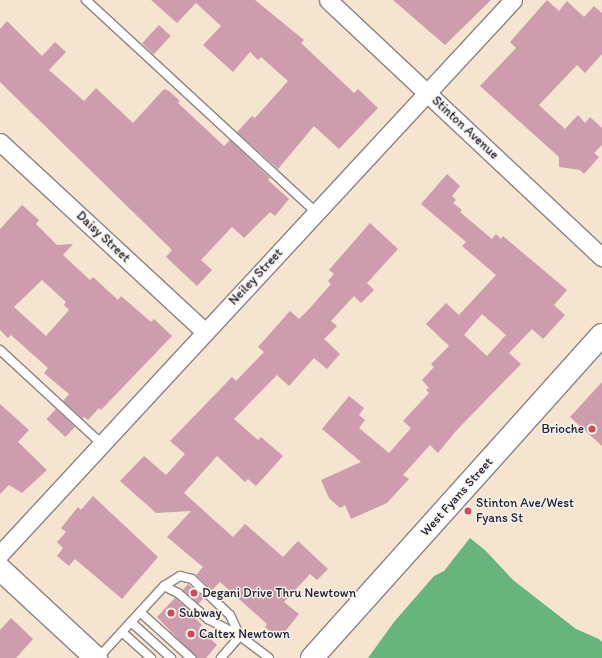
<!DOCTYPE html>
<style>
body{margin:0}
#map{position:relative;width:602px;height:658px;overflow:hidden;background:#f5e5d0;font-family:Itim,sans-serif}
div>[style]{position:absolute}
[style*='--x']{left:calc(var(--x)*1px);top:calc(var(--y)*1px);width:calc(var(--w)*1px);rotate:calc(var(--a)*1deg)}
.forest>*{inset:0;background:#68b47d}
.building>*{inset:0;background:#cd9cad;transform-origin:0 0}
.roads{filter:drop-shadow(1px 0 #8c8486) drop-shadow(-1px 0 #8c8486) drop-shadow(0 1px #8c8486) drop-shadow(0 -1px #8c8486)}
.lane>*{height:8px;margin:-4px;padding:0 4px;transform-origin:4px;border-radius:4px;background:#fff}
.street>*{height:17px;margin:-8.5px;padding:0 8.5px;transform-origin:8.5px;border-radius:8.5px;background:#fff}
.secondary>*{height:22px;margin:-11px;padding:0 11px;transform-origin:11px;border-radius:11px;background:#fff}
.dots>*{width:11px;height:11px;translate:-50% -50%;box-sizing:border-box;border:2px solid #f7f3e8;border-radius:50%}
span{translate:-50% -50%;white-space:nowrap;text-align:center;line-height:1.15;-webkit-text-stroke:3px #f7f3e8;paint-order:stroke}
.street-label{font-size:13px;color:#22223b}
.poi-label{font-size:13px;color:#22223b}
.right{translate:-100% -50%;text-align:right}
.left{translate:0 -50%;text-align:left}
</style>
<div id="map">
<div class="forest">
<i style="clip-path:polygon(470px 538px,486px 551px,513px 580px,576px 629px,599px 639px,602px 642px,602px 658px,368px 658px,394px 622px,434px 576px,444px 571px)"></i>
</div>
<div class="building">
<i style="clip-path:polygon(151px 0,255px 0,304px 40px,301px 43px,354px 93px,358px 89px,378px 108px,339px 149px,314px 126px,278px 169px,237px 132px,252px 116px,255px 118px,288px 81px,261px 57px,258px 60px,250px 52px,233px 72px,203px 45px,221px 26px,196px 3px,177px 23px)"></i>
<i style="clip-path:polygon(393px 0,491px 0,445px 45px)"></i>
<i style="clip-path:polygon(547px 0,559px 11px,567px 1px,584px 17px,594px 6px,602px 13px,602px 54px,585px 73px,577px 65px,539px 105px,565px 129px,578px 115px,585px 123px,590px 117px,602px 128px,602px 145px,594px 153px,599px 157px,584px 174px,580px 170px,559px 167px,559px 157px,480px 86px,516px 48px,510px 42px)"></i>
<i style="clip-path:polygon(7px 21px,42px 56px,55px 42px,66px 52px,49px 70px,84px 101px,96px 88px,133px 123px,164px 89px,169px 91px,180px 101px,178px 103px,224px 146px,230px 140px,270px 178px,268px 180px,289px 199px,275px 216px,270px 212px,244px 238px,232px 227px,201px 260px,212px 270px,197px 286px,166px 257px,172px 250px,0 82px,0 29px)"></i>
<i style="left:159px;top:25px;width:16px;height:25px;rotate:43deg"></i>
<i style="clip-path:polygon(evenodd,447px 174px,460px 186px,452px 196px,456px 200px,453px 203px,462px 210px,460px 212px,492px 239px,496px 234px,501px 239px,503px 236px,567px 290px,554px 305px,565px 315px,543px 339px,532px 329px,509px 353px,521px 364px,455px 432px,438px 453px,430px 445px,403px 475px,409px 479px,387px 503px,351px 519px,345px 505px,340px 508px,329px 498px,321px 480px,361px 462px,322px 429px,349px 396px,364px 408px,359px 415px,365px 420px,359px 428px,389px 453px,411px 428px,403px 421px,429px 393px,426px 390px,429px 388px,422px 380px,434px 367px,431px 364px,449px 346px,426px 324px,446px 303px,459px 315px,496px 275px,462px 246px,466px 242px,421px 204px,447px 174px,482px 314px,506px 335px,487px 356px,464px 335px,482px 314px)"></i>
<i style="clip-path:polygon(evenodd,22px 205px,39px 220px,36px 224px,57px 245px,73px 244px,63px 255px,90px 280px,93px 277px,118px 300px,121px 296px,151px 322px,154px 319px,172px 336px,101px 410px,99px 408px,88px 420px,84px 417px,83px 419px,63px 401px,69px 394px,44px 373px,48px 368px,11px 335px,8px 338px,0 330px,0 229px,22px 205px,42px 280px,66px 302px,64px 305px,69px 310px,46px 336px,14px 307px,42px 280px)"></i>
<i style="clip-path:polygon(370px 223px,398px 249px,367px 283px,374px 290px,361px 303px,354px 296px,331px 321px,337px 326px,324px 339px,340px 354px,327px 369px,314px 358px,289px 386px,277px 375px,234px 419px,258px 440px,261px 437px,283px 456px,256px 486px,248px 479px,245px 482px,217px 456px,184px 493px,233px 537px,245px 524px,283px 557px,298px 541px,328px 569px,317px 580px,310px 574px,284px 602px,299px 614px,279px 639px,265px 627px,267px 624px,220px 582px,212px 590px,196px 575px,203px 567px,167px 537px,191px 511px,156px 513px,120px 481px,144px 456px,166px 475px,185px 454px,170px 441px,232px 377px,236px 381px,264px 352px,258px 347px,290px 311px,299px 319px,309px 309px,331px 284px,328px 281px,334px 274px,329px 270px)"></i>
<i style="clip-path:polygon(602px 382px,602px 446px,570px 417px)"></i>
<i style="clip-path:polygon(0 404px,29px 430px,18px 442px,47px 470px,22px 493px,9px 485px,0 494px)"></i>
<i style="left:56px;top:409px;width:26px;height:14px;rotate:43deg"></i>
<i style="clip-path:polygon(93px 496px,158px 557px,122px 599px,75px 559px,69px 566px,57px 556px,63px 548px,57px 542px,66px 532px,61px 528px,78px 507px,81px 510px)"></i>
<i style="left:188px;top:584px;width:21px;height:8px;rotate:41deg"></i>
<i style="clip-path:polygon(175px 598px,191px 612px,190px 613px,202px 625px,199px 628px,217px 645px,206px 658px,196px 658px,157px 617px)"></i>
<i style="clip-path:polygon(11px 618px,33px 639px,16px 658px,0 658px,0 630px)"></i>
</div>
<div class="roads">
<div class="lane">
<i style="--x:86;--y:0;--w:313;--a:42.7"></i>
<i style="--x:0;--y:350;--w:139;--a:42.7"></i>
<i style="--x:164;--y:586;--w:16;--a:27"></i>
<i style="--x:178;--y:593;--w:40;--a:41"></i>
<i style="--x:208;--y:619;--w:36;--a:28"></i>
<i style="--x:240;--y:636;--w:29;--a:131"></i>
<i style="--x:140;--y:612;--w:69;--a:42"></i>
<i style="--x:131;--y:622;--w:54;--a:42"></i>
<i style="--x:122;--y:632;--w:39;--a:42"></i>
<i style="--x:98;--y:658;--w:98;--a:-47.5"></i>
<i style="--x:164;--y:586;--w:19;--a:-32"></i>
<i style="--x:180;--y:576;--w:12;--a:14"></i>
<i style="--x:192;--y:579;--w:52;--a:43.5"></i>
<i style="--x:230;--y:615;--w:23;--a:65"></i>
<i style="--x:240;--y:636;--w:36;--a:37"></i>
</div>
<div class="street">
<i style="--x:328;--y:0;--w:376;--a:43.2"></i>
<i style="--x:0;--y:142;--w:280;--a:42.8"></i>
<i style="--x:0;--y:554;--w:755;--a:-47.2"></i>
</div>
<div class="secondary">
<i style="--x:0;--y:569;--w:131;--a:42.8"></i>
<i style="--x:312;--y:658;--w:434;--a:-48.1"></i>
</div>
</div>
<div class="dots">
<i style="left:592px;top:429px;background:#d1495b"></i>
<i style="left:468px;top:511px;background:#d1495b"></i>
<i style="left:194px;top:593px;background:#d1495b"></i>
<i style="left:171px;top:613px;background:#d1495b"></i>
<i style="left:191px;top:634px;background:#d1495b"></i>
</div>
<div class="street-label">
<span style="left:465px;top:128px;rotate:43deg">Stinton Avenue</span>
<span style="left:103px;top:237px;rotate:43deg">Daisy Street</span>
<span style="left:256px;top:277px;rotate:-47deg">Neiley Street</span>
<span style="left:457px;top:497px;rotate:-48deg">West Fyans Street</span>
</div>
<div class="poi-label">
<span class="right" style="left:584px;top:429px">Brioche</span>
<span class="left" style="left:476px;top:511px">Stinton Ave/West<br>Fyans St</span>
<span class="left" style="left:202px;top:593px">Degani Drive Thru Newtown</span>
<span class="left" style="left:179px;top:613px">Subway</span>
<span class="left" style="left:199px;top:634px">Caltex Newtown</span>
</div>
</div>
